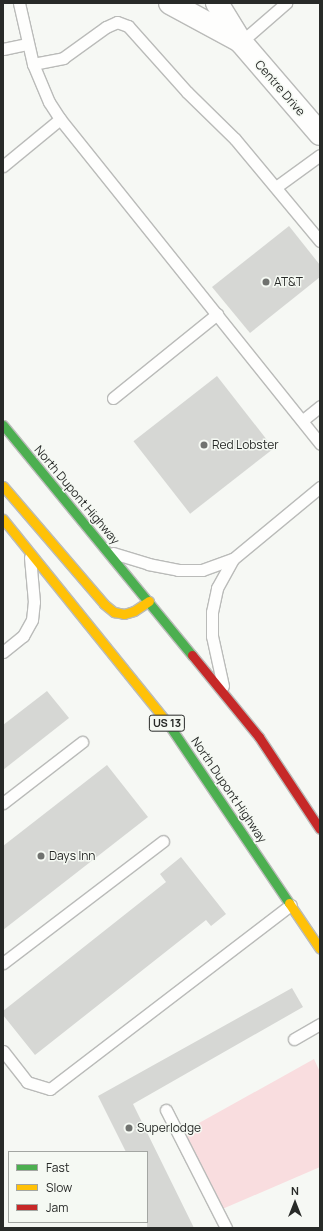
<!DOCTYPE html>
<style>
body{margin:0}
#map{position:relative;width:323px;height:1231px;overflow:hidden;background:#f6f8f4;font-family:Manrope,sans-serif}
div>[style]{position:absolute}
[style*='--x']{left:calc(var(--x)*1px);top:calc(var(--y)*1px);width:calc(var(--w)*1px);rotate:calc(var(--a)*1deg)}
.green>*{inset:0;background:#f9dddf}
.building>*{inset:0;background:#d6d7d4;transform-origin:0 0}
.roads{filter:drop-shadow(1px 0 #babbb9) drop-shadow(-1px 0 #babbb9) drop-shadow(0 1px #babbb9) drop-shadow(0 -1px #babbb9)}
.lane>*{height:11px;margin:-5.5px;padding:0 5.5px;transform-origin:5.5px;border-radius:5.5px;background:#fefefd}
.street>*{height:22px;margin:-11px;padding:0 11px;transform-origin:11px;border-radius:11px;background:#fefefd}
.fast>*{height:9px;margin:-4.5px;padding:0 4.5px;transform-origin:4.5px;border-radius:4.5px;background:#4caf50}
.slow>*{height:9px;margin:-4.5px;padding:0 4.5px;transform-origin:4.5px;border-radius:4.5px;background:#ffc107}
.jam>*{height:9px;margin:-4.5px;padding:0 4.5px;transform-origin:4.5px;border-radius:4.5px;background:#c62828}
.dots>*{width:11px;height:11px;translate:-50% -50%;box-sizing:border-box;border:2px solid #f5f9f3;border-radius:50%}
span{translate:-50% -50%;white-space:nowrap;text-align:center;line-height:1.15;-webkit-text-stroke:3px #f5f9f3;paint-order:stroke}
.shield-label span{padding:1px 3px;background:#f5f9f3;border:1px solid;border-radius:3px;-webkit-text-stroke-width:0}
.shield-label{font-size:11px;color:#282a28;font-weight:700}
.street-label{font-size:12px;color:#282a28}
.poi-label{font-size:12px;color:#282a28}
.left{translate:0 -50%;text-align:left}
.frame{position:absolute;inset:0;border:4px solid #282a28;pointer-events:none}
.legend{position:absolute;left:8px;top:1151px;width:140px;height:72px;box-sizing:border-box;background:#f5f9f3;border:1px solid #a3a6a2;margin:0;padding:5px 7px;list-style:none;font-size:12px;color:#282a28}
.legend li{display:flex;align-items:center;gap:8px;height:20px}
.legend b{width:20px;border:1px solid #a3a6a2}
.north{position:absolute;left:275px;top:1183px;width:40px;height:40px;-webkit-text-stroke:3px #f5f9f3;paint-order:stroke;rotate:0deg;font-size:11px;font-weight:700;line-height:16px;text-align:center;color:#282a28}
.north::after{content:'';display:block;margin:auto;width:14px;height:18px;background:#282a28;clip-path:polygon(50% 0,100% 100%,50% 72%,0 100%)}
</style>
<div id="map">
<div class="green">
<i style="clip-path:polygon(314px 1059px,320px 1072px,320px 1167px,220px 1210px,181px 1133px)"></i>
</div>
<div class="building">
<i style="clip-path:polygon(289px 226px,320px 265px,320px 277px,250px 333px,212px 287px)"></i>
<i style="left:217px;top:376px;width:92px;height:106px;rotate:52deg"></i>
<i style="clip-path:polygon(47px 691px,69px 718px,3px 770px,3px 725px)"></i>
<i style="clip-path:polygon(107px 765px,148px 817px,3px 930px,3px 846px)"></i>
<i style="clip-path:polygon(181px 857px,226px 914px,211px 926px,206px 920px,35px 1055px,3px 1015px,3px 1011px,166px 882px,160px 874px)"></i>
<i style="clip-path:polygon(292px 988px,303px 1007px,133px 1104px,194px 1228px,147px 1228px,147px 1152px,126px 1152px,98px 1096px)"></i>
</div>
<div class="roads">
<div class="lane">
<i style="--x:19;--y:3;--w:63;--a:77.1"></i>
<i style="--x:33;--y:64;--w:41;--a:67.2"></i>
<i style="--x:49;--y:102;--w:20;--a:57"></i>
<i style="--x:60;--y:119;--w:416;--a:51.3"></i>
<i style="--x:241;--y:42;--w:60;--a:-40.9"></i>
<i style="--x:3;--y:49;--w:25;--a:-12"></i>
<i style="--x:33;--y:64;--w:31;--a:-11"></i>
<i style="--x:63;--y:58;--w:53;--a:-35.8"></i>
<i style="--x:106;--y:27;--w:12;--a:-24"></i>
<i style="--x:117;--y:22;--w:12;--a:20"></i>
<i style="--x:128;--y:26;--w:89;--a:48.2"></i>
<i style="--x:187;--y:92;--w:67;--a:44.4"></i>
<i style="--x:235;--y:139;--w:133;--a:50.2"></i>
<i style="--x:3;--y:166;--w:74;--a:-39.5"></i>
<i style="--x:276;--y:187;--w:54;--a:-36"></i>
<i style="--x:113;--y:398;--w:134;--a:-38.9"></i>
<i style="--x:303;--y:420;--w:22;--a:-39"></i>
<i style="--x:113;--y:553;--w:37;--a:17"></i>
<i style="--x:148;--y:564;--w:31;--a:11"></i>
<i style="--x:178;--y:570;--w:24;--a:0"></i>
<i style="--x:202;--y:570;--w:33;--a:-20"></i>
<i style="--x:233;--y:559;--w:113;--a:-39.6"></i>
<i style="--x:3;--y:652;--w:26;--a:-39"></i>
<i style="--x:23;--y:636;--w:18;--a:-61"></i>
<i style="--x:32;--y:620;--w:18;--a:-84"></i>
<i style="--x:34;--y:602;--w:45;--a:-95.1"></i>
<i style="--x:223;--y:686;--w:51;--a:-102.4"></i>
<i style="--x:212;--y:636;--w:24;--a:-90"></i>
<i style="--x:212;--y:612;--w:25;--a:-78"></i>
<i style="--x:217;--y:588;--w:33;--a:-61"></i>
<i style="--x:3;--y:803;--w:100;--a:-37.7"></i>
<i style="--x:3;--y:963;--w:201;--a:-37.3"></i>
<i style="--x:294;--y:1039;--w:30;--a:-30"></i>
<i style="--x:3;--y:1051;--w:39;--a:52"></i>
<i style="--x:27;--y:1082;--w:24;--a:17"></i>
<i style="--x:50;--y:1089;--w:303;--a:-37.4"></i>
<i style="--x:166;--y:1110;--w:132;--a:63"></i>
</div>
<div class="street">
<i style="--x:170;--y:3;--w:80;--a:28.5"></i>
<i style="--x:217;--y:3;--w:46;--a:58.4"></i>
<i style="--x:241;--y:42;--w:121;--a:49.3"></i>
</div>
<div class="fast">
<i style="--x:3;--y:425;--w:298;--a:50.6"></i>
<i style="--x:169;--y:725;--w:215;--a:56"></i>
</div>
<div class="slow">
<i style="--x:3;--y:486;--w:155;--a:49.4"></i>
<i style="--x:104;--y:604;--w:13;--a:39"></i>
<i style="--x:114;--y:612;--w:10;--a:11"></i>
<i style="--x:124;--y:614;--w:10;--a:-17"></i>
<i style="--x:134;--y:611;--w:18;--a:-34"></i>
<i style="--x:3;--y:519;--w:265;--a:51.1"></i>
<i style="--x:289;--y:903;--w:55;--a:56"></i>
</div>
<div class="jam">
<i style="--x:192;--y:655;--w:106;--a:50.7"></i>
<i style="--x:259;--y:737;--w:110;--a:56.5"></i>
</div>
</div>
<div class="dots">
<i style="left:266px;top:282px;background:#70726f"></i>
<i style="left:204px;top:445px;background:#70726f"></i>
<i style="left:41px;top:856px;background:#70726f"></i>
<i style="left:129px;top:1128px;background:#70726f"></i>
</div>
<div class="shield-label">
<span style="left:167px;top:723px">US 13</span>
</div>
<div class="street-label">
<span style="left:280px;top:88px;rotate:49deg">Centre Drive</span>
<span style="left:77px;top:495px;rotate:50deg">North Dupont Highway</span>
<span style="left:229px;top:790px;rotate:56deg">North Dupont Highway</span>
</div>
<div class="poi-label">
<span class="left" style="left:274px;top:282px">AT&amp;T</span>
<span class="left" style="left:212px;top:445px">Red Lobster</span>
<span class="left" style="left:49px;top:856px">Days Inn</span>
<span class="left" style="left:137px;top:1128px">Superlodge</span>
</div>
<div class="frame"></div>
<ul class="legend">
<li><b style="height:5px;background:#4caf50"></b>Fast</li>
<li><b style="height:5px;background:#ffc107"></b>Slow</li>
<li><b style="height:5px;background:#c62828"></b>Jam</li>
</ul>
<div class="north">N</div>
</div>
